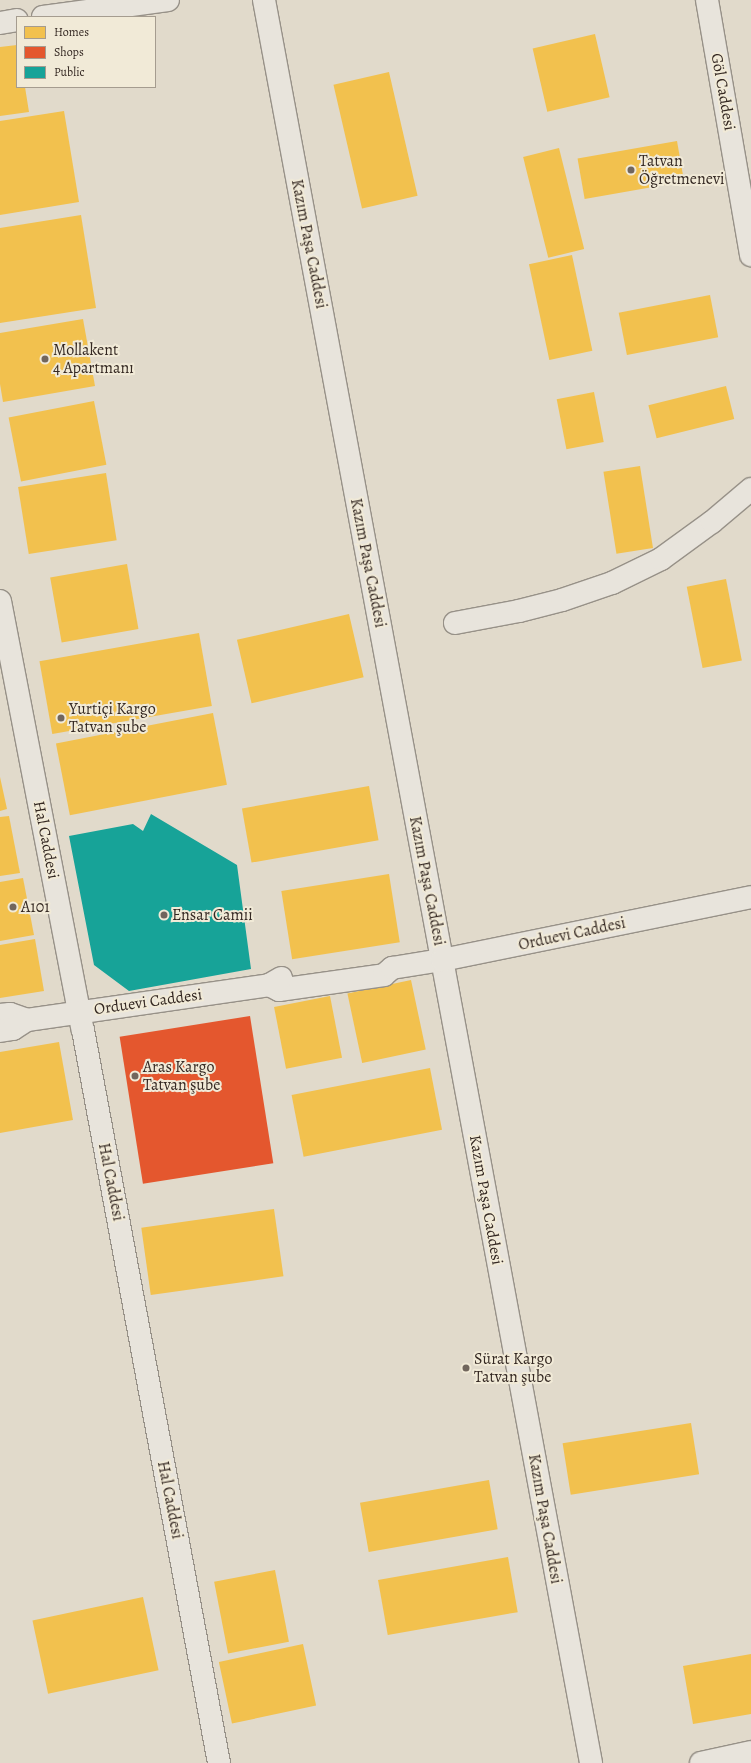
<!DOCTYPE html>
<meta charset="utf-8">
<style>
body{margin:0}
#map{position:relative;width:751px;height:1763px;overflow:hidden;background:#e1dacb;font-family:Alegreya,serif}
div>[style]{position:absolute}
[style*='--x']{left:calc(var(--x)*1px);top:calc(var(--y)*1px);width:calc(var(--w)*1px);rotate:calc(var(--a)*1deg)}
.homes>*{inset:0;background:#f2c14e;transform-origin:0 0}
.shops>*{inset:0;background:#e4572e;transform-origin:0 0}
.public>*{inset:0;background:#17a398}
.roads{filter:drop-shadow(1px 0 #979188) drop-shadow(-1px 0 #979188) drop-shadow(0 1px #979188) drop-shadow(0 -1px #979188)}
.street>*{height:22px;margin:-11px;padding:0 11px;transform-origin:11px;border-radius:11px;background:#e8e4dc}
.secondary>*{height:22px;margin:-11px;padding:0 11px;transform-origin:11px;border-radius:11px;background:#e8e4dc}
.dots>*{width:11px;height:11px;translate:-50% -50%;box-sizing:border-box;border:2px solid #f1ead7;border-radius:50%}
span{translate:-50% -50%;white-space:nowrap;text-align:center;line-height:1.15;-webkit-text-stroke:4px #f1ead7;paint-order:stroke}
.street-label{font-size:16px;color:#342822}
.poi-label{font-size:16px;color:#342822}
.left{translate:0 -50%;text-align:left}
.legend{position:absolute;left:16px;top:16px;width:140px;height:72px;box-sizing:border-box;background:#f1ead7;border:1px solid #a59c8f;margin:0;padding:5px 7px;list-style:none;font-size:12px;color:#342822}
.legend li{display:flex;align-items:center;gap:8px;height:20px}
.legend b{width:20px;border:1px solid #a59c8f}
</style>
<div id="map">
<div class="homes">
<i style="left:595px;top:34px;width:65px;height:64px;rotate:77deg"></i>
<i style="clip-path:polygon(17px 45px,17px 87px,25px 87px,29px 112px,0 116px,0 47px)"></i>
<i style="left:389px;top:72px;width:127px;height:57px;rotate:77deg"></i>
<i style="clip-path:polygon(64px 111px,79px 202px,0 215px,0 121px)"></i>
<i style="left:677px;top:141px;width:41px;height:101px;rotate:80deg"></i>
<i style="left:559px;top:148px;width:104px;height:37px;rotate:76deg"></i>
<i style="clip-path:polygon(81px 215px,96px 308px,0 323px,0 228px)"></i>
<i style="left:572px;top:255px;width:98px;height:44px;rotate:78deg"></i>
<i style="left:710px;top:295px;width:43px;height:93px;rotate:79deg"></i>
<i style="clip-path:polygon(83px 319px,95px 386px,3px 402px,0 384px,0 333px)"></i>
<i style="left:726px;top:386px;width:34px;height:80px;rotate:76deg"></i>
<i style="left:594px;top:392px;width:51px;height:38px;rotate:79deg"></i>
<i style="left:94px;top:401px;width:65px;height:87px;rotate:79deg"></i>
<i style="left:640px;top:466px;width:83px;height:37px;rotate:81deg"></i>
<i style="left:106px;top:473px;width:68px;height:89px;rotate:81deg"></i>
<i style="left:127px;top:564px;width:66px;height:78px;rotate:80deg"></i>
<i style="left:726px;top:579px;width:83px;height:40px;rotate:79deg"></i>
<i style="left:349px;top:614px;width:65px;height:115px;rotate:77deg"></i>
<i style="left:199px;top:633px;width:74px;height:162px;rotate:80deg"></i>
<i style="left:213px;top:713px;width:73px;height:160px;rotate:79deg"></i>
<i style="clip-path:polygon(0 777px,7px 809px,0 811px)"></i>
<i style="left:369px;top:786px;width:55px;height:129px;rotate:80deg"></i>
<i style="clip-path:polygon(9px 816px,20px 873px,0 876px,0 817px)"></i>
<i style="left:389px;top:874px;width:69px;height:109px;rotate:81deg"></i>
<i style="clip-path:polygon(23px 878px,34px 935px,0 941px,0 882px)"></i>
<i style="clip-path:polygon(35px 939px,44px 991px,0 998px,0 945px)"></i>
<i style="left:411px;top:980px;width:71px;height:65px;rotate:78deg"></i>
<i style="left:330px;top:996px;width:63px;height:57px;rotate:79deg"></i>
<i style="clip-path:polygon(59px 1042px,73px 1120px,0 1133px,0 1052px)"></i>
<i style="left:430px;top:1068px;width:63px;height:141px;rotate:79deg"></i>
<i style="left:274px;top:1209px;width:68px;height:134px;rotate:82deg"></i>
<i style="left:691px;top:1423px;width:52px;height:130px;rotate:81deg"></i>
<i style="left:489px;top:1480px;width:50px;height:131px;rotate:80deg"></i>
<i style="left:508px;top:1557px;width:56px;height:132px;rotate:80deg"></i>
<i style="left:275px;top:1570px;width:73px;height:62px;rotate:79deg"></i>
<i style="left:143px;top:1597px;width:75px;height:113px;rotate:78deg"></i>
<i style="left:303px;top:1644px;width:63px;height:86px;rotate:78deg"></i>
<i style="clip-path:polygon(751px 1654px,751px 1714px,693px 1724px,683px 1666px)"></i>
</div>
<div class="shops">
<i style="left:250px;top:1016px;width:149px;height:132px;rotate:81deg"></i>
</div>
<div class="public">
<i style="clip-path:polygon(151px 814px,237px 865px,251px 969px,129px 991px,94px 965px,69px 836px,133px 824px,143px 831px)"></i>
</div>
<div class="roads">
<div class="street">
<i style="--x:0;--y:601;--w:437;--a:79.1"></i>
<i style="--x:83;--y:1030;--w:746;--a:79.49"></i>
<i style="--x:455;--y:623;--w:65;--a:-10.6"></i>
<i style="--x:519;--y:611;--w:44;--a:-14.3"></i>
<i style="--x:562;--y:600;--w:53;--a:-18.8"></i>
<i style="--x:612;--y:583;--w:55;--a:-26.1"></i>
<i style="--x:661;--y:559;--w:63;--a:-36"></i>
<i style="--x:712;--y:522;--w:51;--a:-40.2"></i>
</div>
<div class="secondary">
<i style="--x:264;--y:0;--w:1793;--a:79.49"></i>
<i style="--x:707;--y:0;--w:259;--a:80.2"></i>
<i style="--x:43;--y:17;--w:126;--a:-7.7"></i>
<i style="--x:0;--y:23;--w:17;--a:-10"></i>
<i style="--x:269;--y:985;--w:11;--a:27"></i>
<i style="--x:279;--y:990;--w:106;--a:-8.1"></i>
<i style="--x:384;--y:975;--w:11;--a:-41"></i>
<i style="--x:392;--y:968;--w:51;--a:-9.1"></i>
<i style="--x:442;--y:960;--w:315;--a:-11.5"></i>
<i style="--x:0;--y:1015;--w:10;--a:-6"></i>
<i style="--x:10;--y:1014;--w:18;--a:19"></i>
<i style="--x:0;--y:1031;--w:13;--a:-9"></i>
<i style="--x:13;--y:1029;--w:17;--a:-33"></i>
<i style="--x:27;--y:1020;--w:245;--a:-8.2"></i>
<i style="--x:269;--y:985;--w:14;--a:-30"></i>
<i style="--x:701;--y:1763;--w:51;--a:-12.4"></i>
</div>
</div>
<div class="dots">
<i style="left:631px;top:170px;background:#71665d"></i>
<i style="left:45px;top:359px;background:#71665d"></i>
<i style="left:61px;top:718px;background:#71665d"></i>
<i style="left:13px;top:907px;background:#71665d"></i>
<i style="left:164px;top:915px;background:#71665d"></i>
<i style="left:135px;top:1076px;background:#71665d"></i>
<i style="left:466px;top:1368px;background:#71665d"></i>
</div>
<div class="street-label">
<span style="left:723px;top:92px;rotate:80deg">Göl Caddesi</span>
<span style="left:309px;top:244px;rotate:79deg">Kazım Paşa Caddesi</span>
<span style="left:368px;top:563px;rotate:79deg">Kazım Paşa Caddesi</span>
<span style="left:46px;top:840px;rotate:79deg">Hal Caddesi</span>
<span style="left:427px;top:881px;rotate:79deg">Kazım Paşa Caddesi</span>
<span style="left:572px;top:934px;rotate:-12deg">Orduevi Caddesi</span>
<span style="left:148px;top:1002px;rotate:-8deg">Orduevi Caddesi</span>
<span style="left:111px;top:1182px;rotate:79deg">Hal Caddesi</span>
<span style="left:486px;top:1200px;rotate:80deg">Kazım Paşa Caddesi</span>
<span style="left:170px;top:1500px;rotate:79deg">Hal Caddesi</span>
<span style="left:545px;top:1519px;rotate:80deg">Kazım Paşa Caddesi</span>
</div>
<div class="poi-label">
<span class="left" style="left:639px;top:170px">Tatvan<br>Öğretmenevi</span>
<span class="left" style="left:53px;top:359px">Mollakent<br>4 Apartmanı</span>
<span class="left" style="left:69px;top:718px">Yurtiçi Kargo<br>Tatvan şube</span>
<span class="left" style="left:21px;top:907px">A101</span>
<span class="left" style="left:172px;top:915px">Ensar Camii</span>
<span class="left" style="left:143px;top:1076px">Aras Kargo<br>Tatvan şube</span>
<span class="left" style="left:474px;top:1368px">Sürat Kargo<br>Tatvan şube</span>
</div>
<ul class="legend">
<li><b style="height:11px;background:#f2c14e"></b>Homes</li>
<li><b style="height:11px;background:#e4572e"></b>Shops</li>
<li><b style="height:11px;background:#17a398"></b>Public</li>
</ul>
</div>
